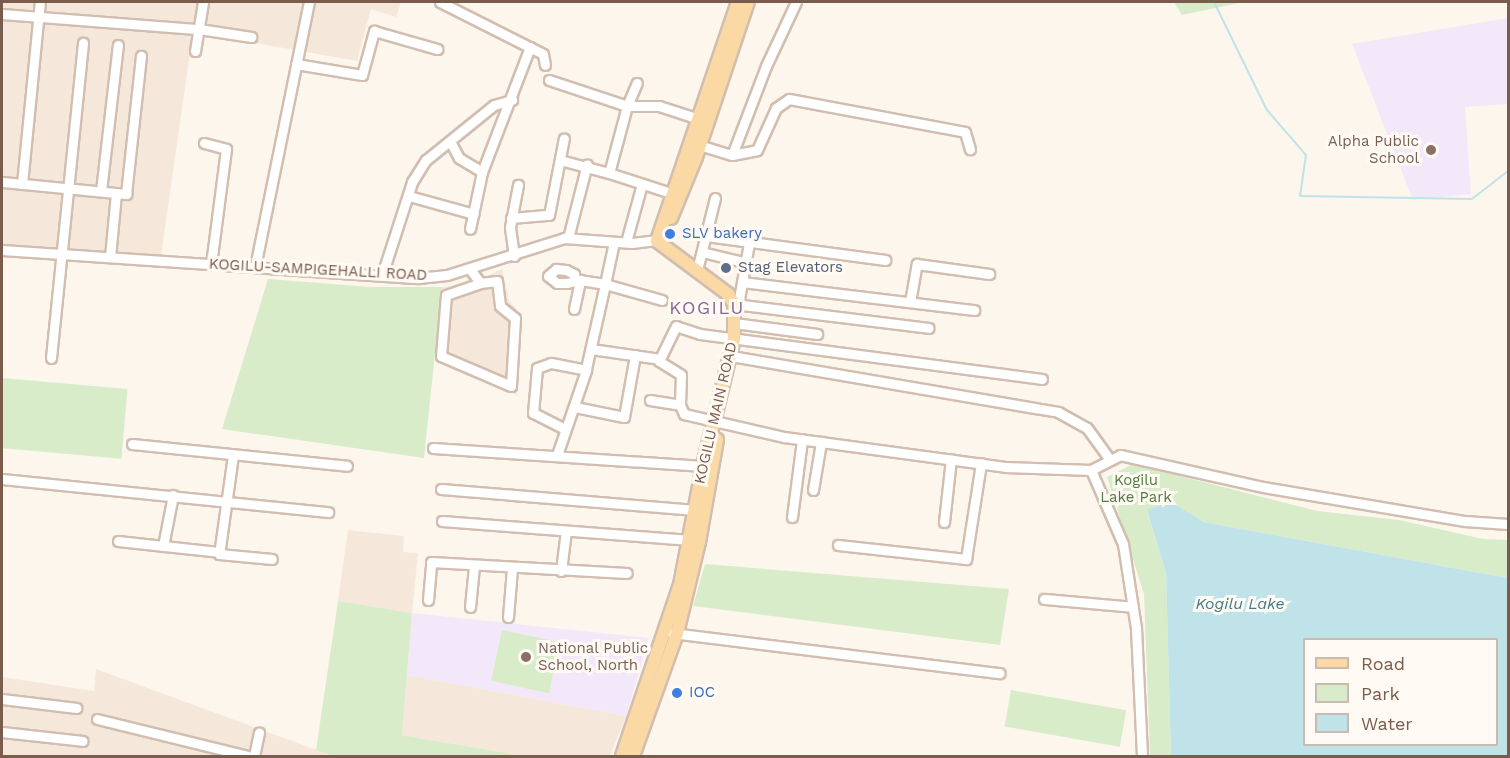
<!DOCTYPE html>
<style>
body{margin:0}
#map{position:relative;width:1510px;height:758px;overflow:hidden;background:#fdf6ec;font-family:"Work Sans",sans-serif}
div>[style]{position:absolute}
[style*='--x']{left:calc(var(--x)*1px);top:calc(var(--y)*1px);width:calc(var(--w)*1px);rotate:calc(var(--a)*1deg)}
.residential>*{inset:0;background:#f5e8da}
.education>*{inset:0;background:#f3e8fa}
.green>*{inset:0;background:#d8ecc9;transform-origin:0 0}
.water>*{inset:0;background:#bfe3e8}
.stream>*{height:2px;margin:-1px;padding:0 1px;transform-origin:1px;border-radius:1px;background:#bfe3e8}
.roads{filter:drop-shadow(2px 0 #d1beb0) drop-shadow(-2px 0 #d1beb0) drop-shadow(0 2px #d1beb0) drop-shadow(0 -2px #d1beb0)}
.minor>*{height:9px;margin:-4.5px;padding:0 4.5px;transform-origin:4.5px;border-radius:4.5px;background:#fff}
.major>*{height:12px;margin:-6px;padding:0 6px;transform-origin:6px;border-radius:6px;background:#fbd9a5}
.dots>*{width:16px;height:16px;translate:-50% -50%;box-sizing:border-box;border:3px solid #fffaf3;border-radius:50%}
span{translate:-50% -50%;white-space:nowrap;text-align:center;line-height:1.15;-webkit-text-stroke:6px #fffaf3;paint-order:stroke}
.education-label{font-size:15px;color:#785e54}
.right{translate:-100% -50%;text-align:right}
.left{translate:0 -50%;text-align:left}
.shop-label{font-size:15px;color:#366cbe}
.service-label{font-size:15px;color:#4e5e75}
.street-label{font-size:15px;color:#7a5c4d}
.park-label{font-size:15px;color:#537a41}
.water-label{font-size:16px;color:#437c86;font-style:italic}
.quarter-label{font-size:18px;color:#846695;letter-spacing:1.5px}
.frame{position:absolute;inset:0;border:3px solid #7a5c4d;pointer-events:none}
.legend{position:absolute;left:1303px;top:638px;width:195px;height:108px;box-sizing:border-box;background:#fffaf3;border:2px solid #cabbb1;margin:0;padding:8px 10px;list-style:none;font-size:18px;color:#7a5c4d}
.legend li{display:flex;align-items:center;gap:12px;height:30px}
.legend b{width:30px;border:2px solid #cabbb1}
</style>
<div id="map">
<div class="residential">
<i style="clip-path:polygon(2px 2px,401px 2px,396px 17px,371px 9px,357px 61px,193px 32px,161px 256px,2px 246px)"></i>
<i style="clip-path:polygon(502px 269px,509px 300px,521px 315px,517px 395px,437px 361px,442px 287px,464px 286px)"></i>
<i style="clip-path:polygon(348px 530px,404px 536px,403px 552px,418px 553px,412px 613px,338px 601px)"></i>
<i style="clip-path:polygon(96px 669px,333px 756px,2px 756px,2px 677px,94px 691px)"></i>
<i style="clip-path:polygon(407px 675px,626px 716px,610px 756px,523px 756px,402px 735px)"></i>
</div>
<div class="education">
<i style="clip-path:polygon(1508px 18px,1508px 104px,1465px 107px,1471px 194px,1413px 200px,1352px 44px)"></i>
<i style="clip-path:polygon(412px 613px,649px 638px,626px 716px,407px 675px)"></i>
</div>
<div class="green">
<i style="clip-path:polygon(1174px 2px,1239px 2px,1239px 3px,1182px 15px)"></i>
<i style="clip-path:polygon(268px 279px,371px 287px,442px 287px,424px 458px,222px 429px)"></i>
<i style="left:2px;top:378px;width:126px;height:70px;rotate:5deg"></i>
<i style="clip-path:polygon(1133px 464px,1317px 511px,1399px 520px,1483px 539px,1508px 540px,1508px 578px,1204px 522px,1171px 502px,1147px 511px,1166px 573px,1171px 756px,1150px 756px,1144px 594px,1107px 477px)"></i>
<i style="clip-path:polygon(705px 564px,1009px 589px,1000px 645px,693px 606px)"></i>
<i style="clip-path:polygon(338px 601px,412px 613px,402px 735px,523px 756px,333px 756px,316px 750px)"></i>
<i style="left:502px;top:630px;width:59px;height:52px;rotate:12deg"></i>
<i style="left:1011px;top:690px;width:117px;height:37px;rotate:10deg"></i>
</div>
<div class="water">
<i style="clip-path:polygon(evenodd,1171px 502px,1204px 522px,1508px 578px,1508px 756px,1171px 756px,1166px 573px,1147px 510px,1171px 502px,1304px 640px,1496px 640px,1496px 744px,1304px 744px,1304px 640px)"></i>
</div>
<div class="stream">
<i style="--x:1214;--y:2;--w:120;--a:63.9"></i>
<i style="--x:1267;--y:110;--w:60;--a:49.1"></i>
<i style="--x:1306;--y:155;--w:41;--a:98.3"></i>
<i style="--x:1300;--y:196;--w:172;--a:1"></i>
<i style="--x:1472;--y:199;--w:46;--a:-37.9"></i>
</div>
<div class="roads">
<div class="minor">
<i style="--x:440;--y:2;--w:115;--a:26.8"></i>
<i style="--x:543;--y:54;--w:11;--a:80"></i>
<i style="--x:2;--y:14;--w:198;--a:4.4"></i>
<i style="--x:199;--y:29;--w:53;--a:8.7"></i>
<i style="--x:195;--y:51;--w:50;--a:-80.7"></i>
<i style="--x:296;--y:64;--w:67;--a:9.5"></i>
<i style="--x:362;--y:75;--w:46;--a:-74.7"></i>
<i style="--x:374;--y:31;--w:66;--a:15.9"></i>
<i style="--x:549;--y:80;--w:82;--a:18.4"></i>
<i style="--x:627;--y:106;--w:69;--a:105"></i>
<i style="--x:609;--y:173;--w:65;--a:17.9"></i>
<i style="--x:627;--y:106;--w:32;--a:0"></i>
<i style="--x:659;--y:106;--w:40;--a:18"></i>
<i style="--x:627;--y:106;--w:25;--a:-67"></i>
<i style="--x:204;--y:143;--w:23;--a:15"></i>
<i style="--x:226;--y:149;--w:116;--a:97.4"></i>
<i style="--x:451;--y:143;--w:17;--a:62"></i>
<i style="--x:459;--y:158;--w:27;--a:31"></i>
<i style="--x:482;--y:172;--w:58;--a:101.9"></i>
<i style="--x:699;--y:145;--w:34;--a:17"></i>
<i style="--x:732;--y:155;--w:95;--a:-69.1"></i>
<i style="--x:766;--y:66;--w:71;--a:-64.9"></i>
<i style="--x:732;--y:155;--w:25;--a:-11"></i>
<i style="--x:757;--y:150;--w:46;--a:-65.7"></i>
<i style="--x:776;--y:108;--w:16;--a:-35"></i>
<i style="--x:789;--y:99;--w:179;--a:10.6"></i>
<i style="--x:965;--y:132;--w:18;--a:74"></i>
<i style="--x:560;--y:160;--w:51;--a:14.9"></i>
<i style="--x:482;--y:172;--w:134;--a:-69"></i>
<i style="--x:2;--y:182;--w:125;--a:5.5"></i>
<i style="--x:126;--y:194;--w:139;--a:-83.8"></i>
<i style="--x:22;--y:184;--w:183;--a:-84.4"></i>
<i style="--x:101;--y:191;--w:147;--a:-83.4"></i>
<i style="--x:409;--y:196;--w:67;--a:15.5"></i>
<i style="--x:511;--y:218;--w:38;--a:-5"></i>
<i style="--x:549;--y:215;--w:78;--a:-79"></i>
<i style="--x:706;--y:236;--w:181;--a:7.6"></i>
<i style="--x:568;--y:238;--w:76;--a:-75.6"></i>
<i style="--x:614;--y:242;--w:43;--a:102.1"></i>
<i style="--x:605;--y:284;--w:59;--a:15.7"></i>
<i style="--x:626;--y:242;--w:60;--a:-74.6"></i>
<i style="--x:2;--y:250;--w:417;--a:3.9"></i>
<i style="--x:418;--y:278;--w:29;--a:-6"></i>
<i style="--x:447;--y:275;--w:123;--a:-17.5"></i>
<i style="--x:564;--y:238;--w:68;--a:4.2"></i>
<i style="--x:632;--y:243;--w:32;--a:-7"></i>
<i style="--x:702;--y:252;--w:46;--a:13.7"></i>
<i style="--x:514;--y:256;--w:29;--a:-98"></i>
<i style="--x:510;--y:227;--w:43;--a:-79.2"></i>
<i style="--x:110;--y:257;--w:64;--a:-84.6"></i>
<i style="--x:698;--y:266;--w:70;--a:-76"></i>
<i style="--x:255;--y:267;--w:270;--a:-78.5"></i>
<i style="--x:470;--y:269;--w:17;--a:54"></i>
<i style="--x:480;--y:283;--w:17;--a:-7"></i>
<i style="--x:497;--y:281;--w:25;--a:83"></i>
<i style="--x:500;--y:306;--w:19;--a:39"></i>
<i style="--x:515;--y:318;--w:68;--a:93.4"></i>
<i style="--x:511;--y:386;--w:76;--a:-156.8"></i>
<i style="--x:441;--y:356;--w:61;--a:-85.3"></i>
<i style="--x:446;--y:295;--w:36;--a:-19"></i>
<i style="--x:382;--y:275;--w:98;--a:-72.1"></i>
<i style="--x:412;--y:182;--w:26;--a:-58"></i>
<i style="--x:426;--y:160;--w:87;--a:-39"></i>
<i style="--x:494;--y:105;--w:19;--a:-16"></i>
<i style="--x:742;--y:282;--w:234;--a:6.9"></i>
<i style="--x:733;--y:302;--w:7;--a:-27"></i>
<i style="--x:739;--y:299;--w:57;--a:-79.9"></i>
<i style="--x:910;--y:302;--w:39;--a:-80"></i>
<i style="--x:917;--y:264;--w:73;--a:7.9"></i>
<i style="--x:734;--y:304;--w:196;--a:7"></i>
<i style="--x:574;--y:309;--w:30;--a:-78"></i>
<i style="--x:734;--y:323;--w:84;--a:7.5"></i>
<i style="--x:591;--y:349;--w:70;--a:8.2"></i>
<i style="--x:731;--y:356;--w:332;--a:9.7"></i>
<i style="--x:1058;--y:412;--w:33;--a:29"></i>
<i style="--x:1087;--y:428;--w:39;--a:54"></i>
<i style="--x:51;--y:358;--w:317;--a:-84.2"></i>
<i style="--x:1042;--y:379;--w:345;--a:-172.5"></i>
<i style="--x:700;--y:334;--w:25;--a:-162"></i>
<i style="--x:676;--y:326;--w:39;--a:116"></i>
<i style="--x:659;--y:361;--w:26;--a:32"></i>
<i style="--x:681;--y:375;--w:30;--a:92"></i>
<i style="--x:680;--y:405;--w:10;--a:66"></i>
<i style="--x:684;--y:414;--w:103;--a:13"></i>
<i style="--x:784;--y:437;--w:223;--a:7.7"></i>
<i style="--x:1005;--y:467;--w:86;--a:2"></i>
<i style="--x:1091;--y:470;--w:33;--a:-27"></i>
<i style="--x:1120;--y:455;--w:147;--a:12.6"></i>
<i style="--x:1263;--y:487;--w:205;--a:9.6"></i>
<i style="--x:1465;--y:521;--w:43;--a:4"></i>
<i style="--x:650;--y:400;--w:30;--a:9"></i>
<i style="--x:575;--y:407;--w:50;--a:11.5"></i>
<i style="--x:624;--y:417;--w:63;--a:-79.9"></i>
<i style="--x:565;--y:429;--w:36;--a:-153"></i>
<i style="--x:533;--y:413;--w:45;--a:-84.9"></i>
<i style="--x:537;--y:368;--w:15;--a:-20"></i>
<i style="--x:551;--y:363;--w:36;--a:11"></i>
<i style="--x:132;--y:444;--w:216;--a:5.8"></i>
<i style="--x:433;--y:448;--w:271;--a:3.8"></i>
<i style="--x:233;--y:455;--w:100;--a:98"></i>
<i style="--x:219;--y:554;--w:53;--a:5.4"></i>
<i style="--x:557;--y:455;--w:87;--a:-71.1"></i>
<i style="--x:585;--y:373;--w:91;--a:-77.3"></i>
<i style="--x:605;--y:284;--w:25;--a:-171"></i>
<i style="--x:580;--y:280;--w:5;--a:169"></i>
<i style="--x:575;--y:281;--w:8;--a:166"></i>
<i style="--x:567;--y:283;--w:10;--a:180"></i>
<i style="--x:557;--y:283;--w:11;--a:-142"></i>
<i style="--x:548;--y:276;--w:11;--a:-41"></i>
<i style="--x:556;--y:269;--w:10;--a:6"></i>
<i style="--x:566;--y:270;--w:9;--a:27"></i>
<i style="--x:574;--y:274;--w:7;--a:82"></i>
<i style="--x:1091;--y:470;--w:81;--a:66.6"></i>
<i style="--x:1123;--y:544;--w:85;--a:81.2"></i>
<i style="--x:1136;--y:628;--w:128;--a:87.3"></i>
<i style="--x:2;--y:479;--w:328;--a:5.8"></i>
<i style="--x:441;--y:489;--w:255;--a:4.7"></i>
<i style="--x:813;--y:490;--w:49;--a:-80.5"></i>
<i style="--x:792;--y:517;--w:78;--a:-82.6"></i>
<i style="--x:442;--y:521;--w:249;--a:4.4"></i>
<i style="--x:944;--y:522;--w:63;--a:-83.7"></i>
<i style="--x:118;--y:541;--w:103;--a:6.2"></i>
<i style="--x:838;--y:545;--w:129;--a:6.2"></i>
<i style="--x:966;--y:559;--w:97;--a:-81.1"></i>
<i style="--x:163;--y:546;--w:52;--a:-78.9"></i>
<i style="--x:561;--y:571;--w:38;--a:-83"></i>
<i style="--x:1044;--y:599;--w:89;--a:5.1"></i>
<i style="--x:428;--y:600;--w:38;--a:-85"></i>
<i style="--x:431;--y:562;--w:196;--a:3.2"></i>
<i style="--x:470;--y:607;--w:41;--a:-84.4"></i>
<i style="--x:508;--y:617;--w:49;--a:-85.3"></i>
<i style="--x:672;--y:633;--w:330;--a:7"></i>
<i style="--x:2;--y:699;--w:75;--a:6.9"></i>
<i style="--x:97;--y:719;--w:155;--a:13.8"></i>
<i style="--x:2;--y:732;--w:81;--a:6.3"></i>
<i style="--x:254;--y:756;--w:24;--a:-78"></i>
</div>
<div class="major">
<i style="--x:671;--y:218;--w:66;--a:-67.7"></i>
<i style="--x:696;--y:157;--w:163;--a:-71.5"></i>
<i style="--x:622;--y:756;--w:181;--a:-71.3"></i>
<i style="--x:680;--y:585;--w:121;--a:-79.1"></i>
<i style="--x:703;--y:466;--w:131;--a:-76.3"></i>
<i style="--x:734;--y:339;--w:35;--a:-90"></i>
<i style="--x:734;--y:304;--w:12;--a:-121"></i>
<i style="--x:728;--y:294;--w:89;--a:-143.3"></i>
<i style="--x:657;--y:241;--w:252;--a:-71.3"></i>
<i style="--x:633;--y:756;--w:131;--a:-70.3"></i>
<i style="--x:677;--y:633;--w:94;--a:-76.4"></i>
<i style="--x:699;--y:542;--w:104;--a:-80"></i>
</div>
</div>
<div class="dots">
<i style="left:1431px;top:150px;background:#8d6e63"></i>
<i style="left:670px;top:234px;background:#3f7fe0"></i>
<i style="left:726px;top:268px;background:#5c6f8a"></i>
<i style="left:526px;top:657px;background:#8d6e63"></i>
<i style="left:677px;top:693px;background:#3f7fe0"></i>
</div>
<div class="education-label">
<span class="right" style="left:1419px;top:150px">Alpha Public<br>School</span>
<span class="left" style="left:538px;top:657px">National Public<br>School, North</span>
</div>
<div class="shop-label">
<span class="left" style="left:682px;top:234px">SLV bakery</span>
<span class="left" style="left:689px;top:693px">IOC</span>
</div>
<div class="service-label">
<span class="left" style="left:738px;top:268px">Stag Elevators</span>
</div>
<div class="street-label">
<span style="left:318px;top:270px;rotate:3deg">KOGILU-SAMPIGEHALLI ROAD</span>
<span style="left:716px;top:413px;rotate:-77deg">KOGILU MAIN ROAD</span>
</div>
<div class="park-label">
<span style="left:1136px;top:489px">Kogilu<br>Lake Park</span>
</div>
<div class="water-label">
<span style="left:1240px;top:604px">Kogilu Lake</span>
</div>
<div class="quarter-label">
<span style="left:707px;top:308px">KOGILU</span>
</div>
<div class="frame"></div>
<ul class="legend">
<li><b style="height:8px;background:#fbd9a5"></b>Road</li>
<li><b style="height:16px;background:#d8ecc9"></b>Park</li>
<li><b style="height:16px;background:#bfe3e8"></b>Water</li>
</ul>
</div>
